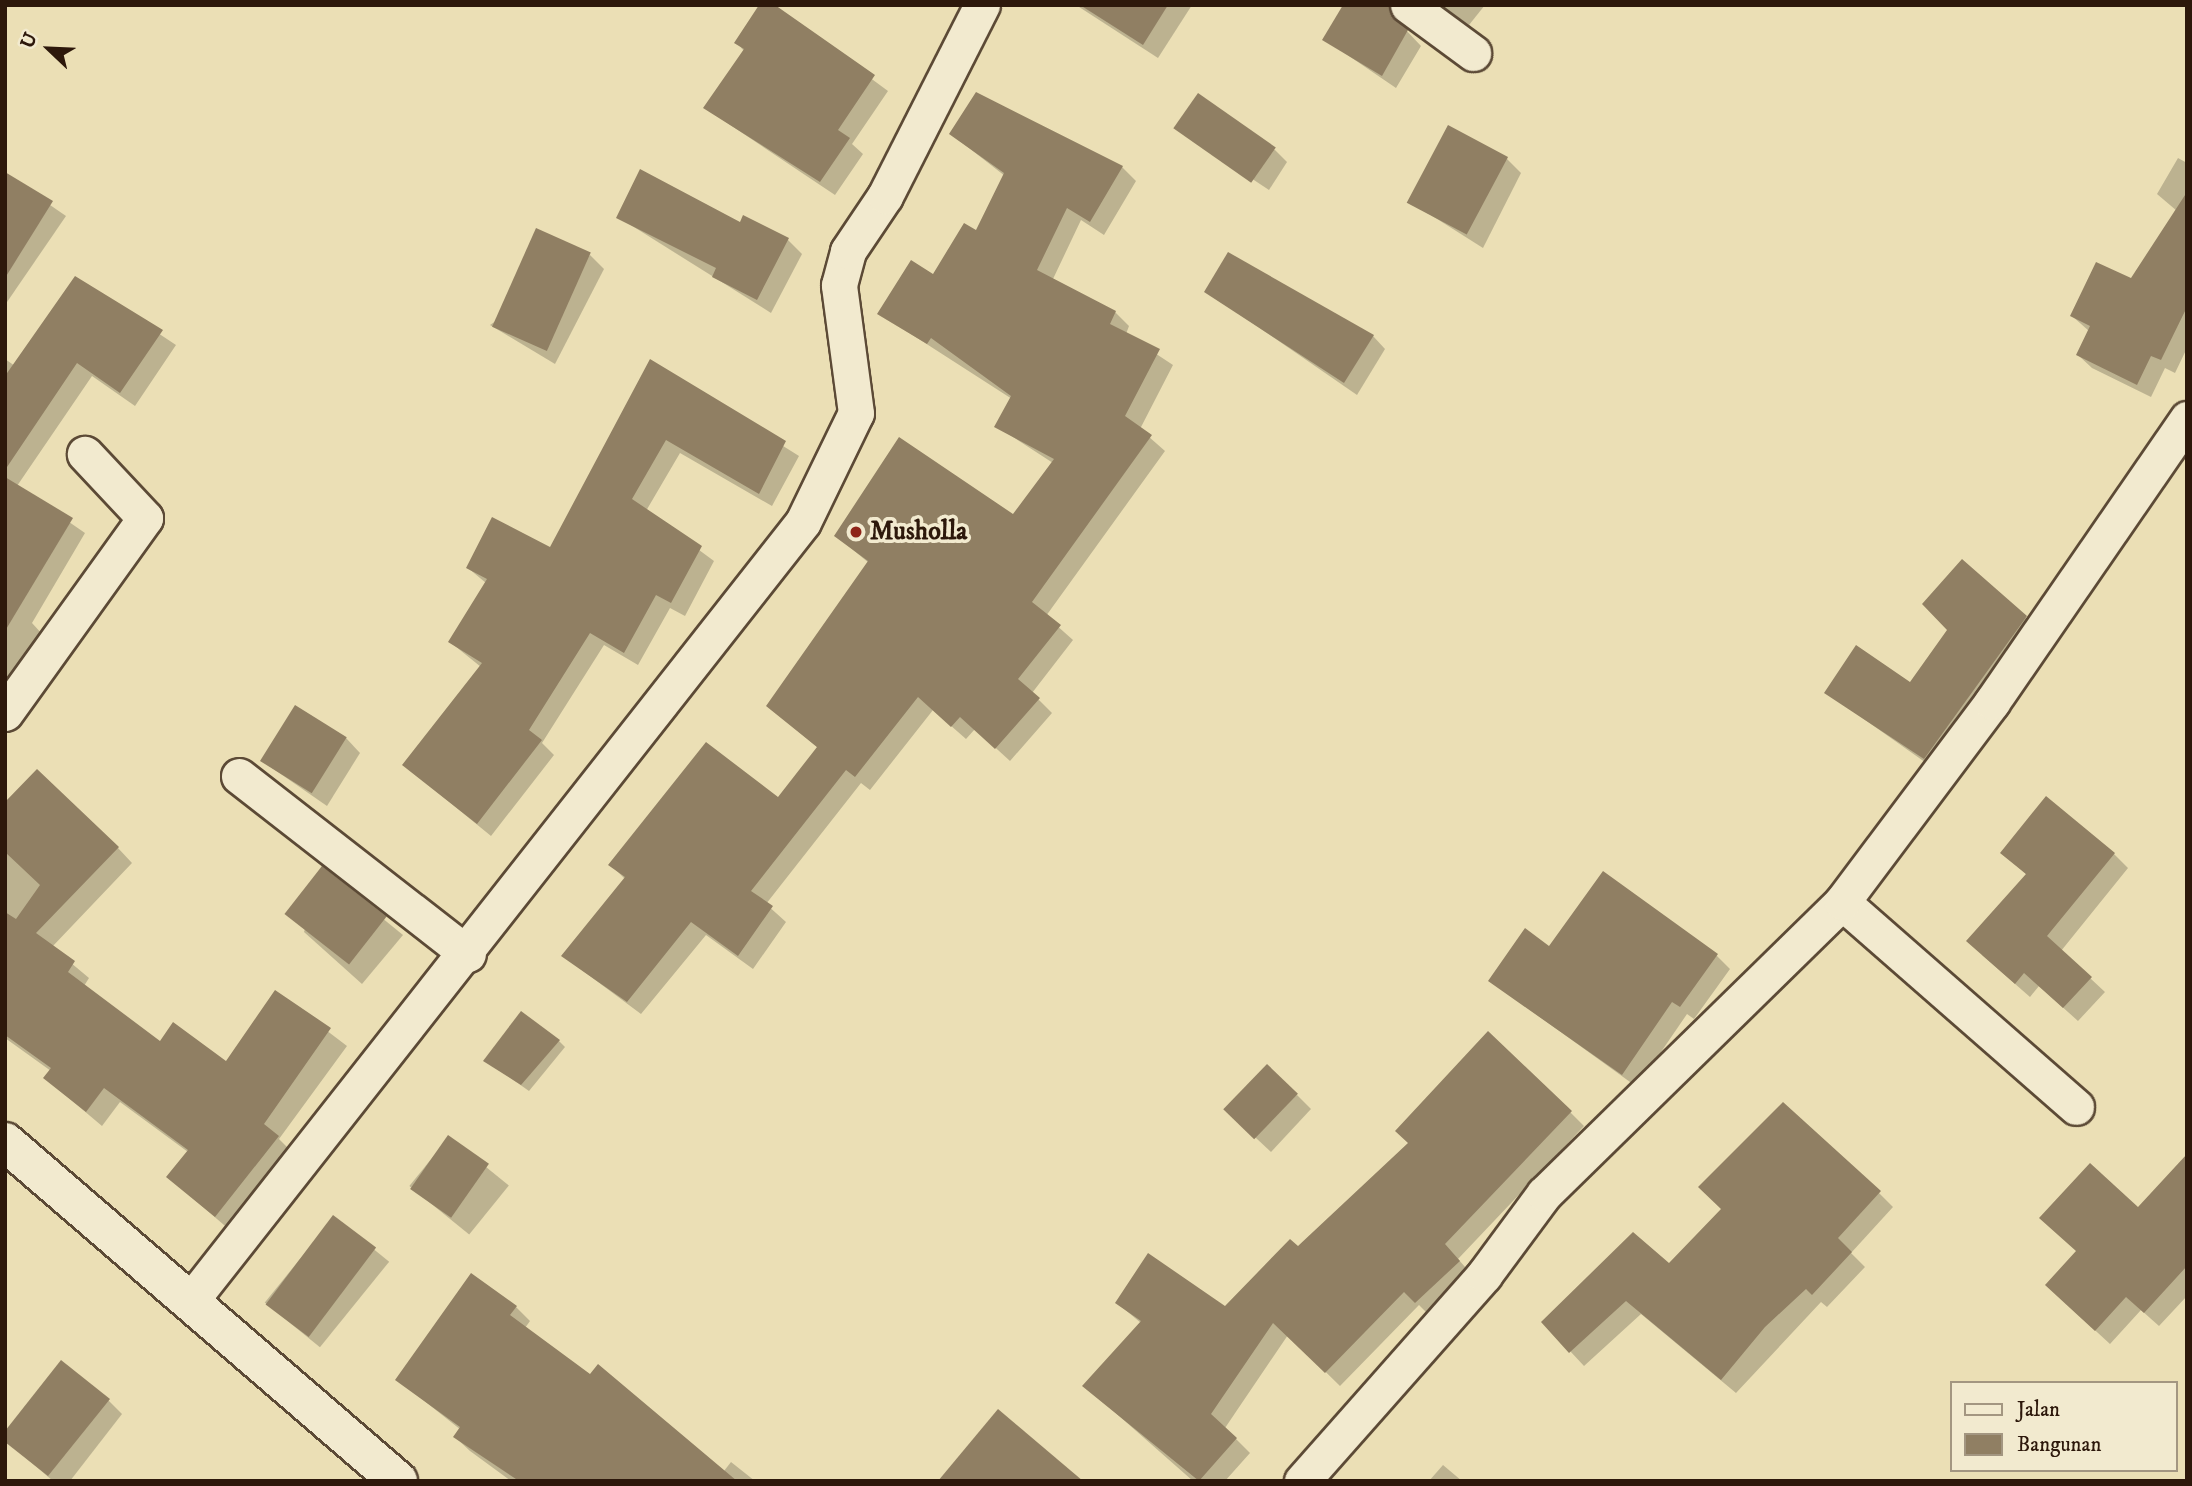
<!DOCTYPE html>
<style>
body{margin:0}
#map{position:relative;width:2192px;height:1486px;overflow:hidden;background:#ebdfb5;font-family:"IM FELL DW Pica",serif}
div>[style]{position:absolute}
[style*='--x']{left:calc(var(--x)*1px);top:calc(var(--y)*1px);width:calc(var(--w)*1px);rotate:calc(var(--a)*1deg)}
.shadow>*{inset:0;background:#0003;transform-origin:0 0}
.building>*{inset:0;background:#907f63;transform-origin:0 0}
.roads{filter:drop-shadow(2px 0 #5c4a36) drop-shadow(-2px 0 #5c4a36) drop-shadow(0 2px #5c4a36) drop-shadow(0 -2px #5c4a36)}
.minor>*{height:35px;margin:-17.5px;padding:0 17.5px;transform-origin:17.5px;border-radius:17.5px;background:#f2eacf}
.tertiary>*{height:38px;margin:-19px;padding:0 19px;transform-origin:19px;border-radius:19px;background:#f2eacf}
.dots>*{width:19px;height:19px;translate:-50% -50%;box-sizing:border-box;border:4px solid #f2eacf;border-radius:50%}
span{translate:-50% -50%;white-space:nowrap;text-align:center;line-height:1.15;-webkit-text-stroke:7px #f2eacf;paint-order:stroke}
.poi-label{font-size:26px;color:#2d180b;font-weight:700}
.left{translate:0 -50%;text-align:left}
.frame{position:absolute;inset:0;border:7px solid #2d180b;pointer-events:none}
.legend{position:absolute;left:1950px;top:1381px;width:228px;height:91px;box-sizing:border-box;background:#f2eacf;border:2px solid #a39681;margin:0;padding:9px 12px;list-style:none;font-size:21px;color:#2d180b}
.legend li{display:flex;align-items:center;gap:14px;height:35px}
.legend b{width:35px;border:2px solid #a39681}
.north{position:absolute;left:14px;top:14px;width:70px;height:70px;-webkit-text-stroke:5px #f2eacf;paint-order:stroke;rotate:293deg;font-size:19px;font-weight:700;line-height:28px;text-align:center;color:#2d180b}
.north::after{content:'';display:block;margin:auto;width:24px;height:32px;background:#2d180b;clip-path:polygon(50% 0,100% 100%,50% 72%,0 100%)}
</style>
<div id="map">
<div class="shadow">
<i style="clip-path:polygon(771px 5px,888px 91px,852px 144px,863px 154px,835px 195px,705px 108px,744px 51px,736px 42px)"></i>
<i style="clip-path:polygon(1076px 5px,1192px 5px,1158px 58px)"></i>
<i style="clip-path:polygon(1345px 5px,1411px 5px,1403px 27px,1421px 46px,1396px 88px,1324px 39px)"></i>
<i style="clip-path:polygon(1441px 5px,1485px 5px,1469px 25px)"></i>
<i style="clip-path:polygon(1177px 129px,1275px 150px,1287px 162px,1269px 190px)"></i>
<i style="clip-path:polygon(951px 134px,1122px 167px,1136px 181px,1104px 235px,1081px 220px,1053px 279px,1115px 312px,1129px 326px,1126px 334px,1173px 365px,1140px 429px,1165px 451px,1046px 616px,1073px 640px,1032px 693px,1052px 713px,1010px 761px,975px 729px,966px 739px,933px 710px,870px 790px,861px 783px,766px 904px,786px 922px,753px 969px,706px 935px,641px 1014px,563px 956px,625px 879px,611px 865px,778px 800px,818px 748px,768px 706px,869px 563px,836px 536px,1014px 516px,1053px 463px,996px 426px,1012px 399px,880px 314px,933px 276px,977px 233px,1005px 176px)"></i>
<i style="clip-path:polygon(2178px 158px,2187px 163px,2187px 348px,2175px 373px,2165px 368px,2151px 397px,2092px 368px,2078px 355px,2089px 331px,2072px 316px,2131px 281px,2177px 211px,2157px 194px)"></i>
<i style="clip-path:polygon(1507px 159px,1521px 173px,1483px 248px,1415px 205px)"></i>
<i style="clip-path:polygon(5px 174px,66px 216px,5px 305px)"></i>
<i style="clip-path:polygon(618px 217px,740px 224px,788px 240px,802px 254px,771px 313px)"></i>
<i style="clip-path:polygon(590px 255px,604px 269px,555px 364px,490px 325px)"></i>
<i style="clip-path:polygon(75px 278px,176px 345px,135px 406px,92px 376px,17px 486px,85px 533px,32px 623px,43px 635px,5px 683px,5px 359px,15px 366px)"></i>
<i style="clip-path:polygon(1206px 291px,1373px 336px,1385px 349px,1357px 395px)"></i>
<i style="clip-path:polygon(650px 362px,799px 456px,772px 506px,680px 453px,646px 511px,714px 561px,685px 616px,670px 608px,638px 665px,604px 645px,542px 743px,554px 755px,491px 836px,404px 765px,481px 667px,450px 642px,486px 583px,468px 568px,550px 550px)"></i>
<i style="clip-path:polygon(2025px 617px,2040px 632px,1939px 772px,1827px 693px,1911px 684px)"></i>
<i style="clip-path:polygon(346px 738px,360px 753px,327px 806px,262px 761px)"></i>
<i style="clip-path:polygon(5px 804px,118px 848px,132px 863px,52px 947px,89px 978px,84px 986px,160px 1043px,226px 1064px,276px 992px,347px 1046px,279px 1139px,293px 1153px,231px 1231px,168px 1177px,188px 1152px,120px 1102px,102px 1126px,45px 1078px,51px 1071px,5px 1038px)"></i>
<i style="clip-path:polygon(2002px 853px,2114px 854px,2128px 868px,2061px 951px,2105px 992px,2078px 1021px,2039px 986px,2030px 997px,1982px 955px,2027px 875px)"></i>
<i style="clip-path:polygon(322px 869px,403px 935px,362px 984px,304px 932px)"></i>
<i style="clip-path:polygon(1550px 948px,1717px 956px,1730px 969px,1694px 1019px,1687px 1014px,1637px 1087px,1490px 981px)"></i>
<i style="clip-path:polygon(559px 1041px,565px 1047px,529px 1091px,486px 1061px)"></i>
<i style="clip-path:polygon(1297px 1095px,1311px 1109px,1271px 1152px,1241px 1124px)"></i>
<i style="clip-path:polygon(1570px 1112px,1584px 1126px,1458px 1259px,1473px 1276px,1430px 1316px,1419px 1305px,1340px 1386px,1288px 1335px,1225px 1428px,1250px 1453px,1225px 1481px,1193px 1481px,1085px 1386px,1141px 1323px,1117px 1303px,1225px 1308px,1298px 1249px)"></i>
<i style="left:449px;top:1137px;width:77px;height:63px;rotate:39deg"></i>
<i style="clip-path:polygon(2187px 1157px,2187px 1296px,2159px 1326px,2141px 1310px,2110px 1344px,2061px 1299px)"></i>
<i style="clip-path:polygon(1879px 1193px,1893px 1207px,1851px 1253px,1865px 1267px,1827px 1307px,1821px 1302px,1736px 1393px,1641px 1314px,1584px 1366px,1543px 1322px,1670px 1265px,1723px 1209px)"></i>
<i style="left:334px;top:1217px;width:71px;height:110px;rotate:39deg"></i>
<i style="clip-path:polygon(516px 1307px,530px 1321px,525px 1328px,724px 1471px,731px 1462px,755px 1481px,511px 1481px,470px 1451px,455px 1437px,461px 1430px,398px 1380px)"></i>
<i style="clip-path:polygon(108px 1400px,122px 1414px,70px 1481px,53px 1481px,5px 1440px)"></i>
<i style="clip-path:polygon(1443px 1465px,1462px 1481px,1429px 1481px)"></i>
</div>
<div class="building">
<i style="clip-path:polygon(759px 5px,775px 5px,875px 75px,838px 130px,850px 138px,820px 182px,703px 108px,744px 49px,734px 43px)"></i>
<i style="clip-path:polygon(1080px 5px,1168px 5px,1143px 45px)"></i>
<i style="clip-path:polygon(1343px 5px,1388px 5px,1408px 30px,1382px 76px,1322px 40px)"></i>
<i style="clip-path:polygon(976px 92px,1123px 166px,1090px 222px,1067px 208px,1037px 270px,1116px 311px,1110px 324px,1160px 349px,1125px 416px,1152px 435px,1032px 602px,1061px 625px,1018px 679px,1040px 698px,995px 749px,960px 717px,951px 727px,918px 697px,855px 777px,846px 770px,751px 891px,773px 906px,738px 956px,691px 922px,627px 1002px,561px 956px,625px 877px,608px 865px,706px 742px,778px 797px,817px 747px,766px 706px,868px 561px,834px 536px,899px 437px,1013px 514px,1054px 459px,994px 427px,1011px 396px,931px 338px,927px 344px,877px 314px,911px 260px,933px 274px,964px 223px,976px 230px,1004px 173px,949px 134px)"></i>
<i style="left:1198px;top:93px;width:95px;height:43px;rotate:35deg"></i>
<i style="left:1448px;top:125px;width:68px;height:88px;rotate:28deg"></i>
<i style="clip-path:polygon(640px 169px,740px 222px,743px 215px,789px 238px,757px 300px,712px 277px,716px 268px,616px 218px)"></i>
<i style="clip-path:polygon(5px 172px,53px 201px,5px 278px)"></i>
<i style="clip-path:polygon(2187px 192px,2187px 307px,2161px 360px,2151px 356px,2137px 385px,2076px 355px,2090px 326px,2070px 316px,2096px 262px,2131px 278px)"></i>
<i style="left:536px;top:228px;width:60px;height:108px;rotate:24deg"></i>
<i style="clip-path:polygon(1228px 252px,1374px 335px,1344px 383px,1204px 292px)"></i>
<i style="clip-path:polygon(75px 276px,163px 330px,120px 393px,77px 363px,5px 470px,5px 376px)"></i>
<i style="clip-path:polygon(650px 359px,786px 441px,759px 494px,666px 440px,632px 499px,702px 546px,671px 603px,656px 595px,624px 653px,590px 633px,529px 730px,542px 740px,477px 824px,402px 765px,482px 663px,448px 642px,487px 579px,466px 568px,492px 517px,550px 547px)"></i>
<i style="clip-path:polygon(5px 477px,73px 518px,5px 631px)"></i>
<i style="clip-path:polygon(1962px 559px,2027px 616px,1924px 759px,1824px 693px,1856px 645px,1910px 682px,1947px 630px,1922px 604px)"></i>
<i style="left:295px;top:705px;width:61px;height:66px;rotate:32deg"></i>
<i style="clip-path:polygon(37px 769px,119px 847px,36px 933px,75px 961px,68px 972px,160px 1041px,173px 1022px,226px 1061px,275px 990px,331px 1028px,264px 1124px,279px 1136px,215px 1217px,166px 1177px,188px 1150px,104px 1088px,86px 1112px,43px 1078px,51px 1068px,5px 1035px,5px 912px,16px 919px,40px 885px,5px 852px,5px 802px)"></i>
<i style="clip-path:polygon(2046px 796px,2115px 853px,2047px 936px,2092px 977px,2063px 1008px,2024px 973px,2015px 984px,1966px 941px,2026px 874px,2000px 853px)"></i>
<i style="left:322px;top:866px;width:82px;height:61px;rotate:38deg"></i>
<i style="clip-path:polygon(1603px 871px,1718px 954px,1680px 1007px,1672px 1002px,1622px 1075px,1488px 981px,1525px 928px,1549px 946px)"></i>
<i style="clip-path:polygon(521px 1011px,560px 1040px,521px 1085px,483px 1061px)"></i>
<i style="clip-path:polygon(1488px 1031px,1572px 1111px,1445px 1244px,1460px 1261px,1415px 1303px,1404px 1292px,1325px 1373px,1273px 1323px,1211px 1414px,1237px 1438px,1199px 1481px,1082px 1386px,1141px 1321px,1115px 1303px,1148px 1253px,1225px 1306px,1290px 1239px,1298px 1246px,1408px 1143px,1395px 1131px)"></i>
<i style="left:1267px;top:1064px;width:43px;height:63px;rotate:44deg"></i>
<i style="clip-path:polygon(1783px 1102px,1881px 1191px,1838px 1238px,1852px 1252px,1812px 1295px,1806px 1289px,1765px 1327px,1721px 1380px,1626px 1301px,1569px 1353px,1541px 1322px,1633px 1232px,1669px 1263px,1721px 1209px,1698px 1187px)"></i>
<i style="left:448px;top:1135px;width:50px;height:66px;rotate:35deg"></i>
<i style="clip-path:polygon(2187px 1154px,2187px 1266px,2144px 1313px,2126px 1297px,2095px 1331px,2045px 1285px,2076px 1251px,2039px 1218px,2090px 1163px,2138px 1207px)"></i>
<i style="left:333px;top:1215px;width:54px;height:112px;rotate:37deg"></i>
<i style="clip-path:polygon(471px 1273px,517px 1306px,510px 1315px,590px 1374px,598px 1364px,737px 1481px,519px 1481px,453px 1437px,460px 1427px,395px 1380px)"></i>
<i style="clip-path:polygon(61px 1360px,110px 1399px,48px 1476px,5px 1442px,5px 1431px)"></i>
<i style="clip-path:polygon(998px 1409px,1083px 1481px,938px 1481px)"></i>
</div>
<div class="roads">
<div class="minor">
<i style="--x:1408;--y:5;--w:81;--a:36.4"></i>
<i style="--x:5;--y:713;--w:240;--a:-54.3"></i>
<i style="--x:145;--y:518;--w:88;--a:-133.2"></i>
<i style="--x:239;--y:776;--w:290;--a:37.9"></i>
<i style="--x:1842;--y:902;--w:311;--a:41.2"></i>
<i style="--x:192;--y:1299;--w:988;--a:-51.82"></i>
<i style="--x:803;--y:522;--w:121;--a:-64.1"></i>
<i style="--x:856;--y:413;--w:129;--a:-97.6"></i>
<i style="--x:839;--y:285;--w:35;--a:-75"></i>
<i style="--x:848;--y:251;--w:66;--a:-56.1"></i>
<i style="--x:885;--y:196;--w:214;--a:-63.1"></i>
<i style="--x:1302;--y:1481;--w:275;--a:-48.5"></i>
<i style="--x:1484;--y:1275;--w:101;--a:-53.5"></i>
<i style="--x:1544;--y:1194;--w:417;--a:-44.4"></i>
<i style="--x:1842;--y:902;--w:250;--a:-53.1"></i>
<i style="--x:1992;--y:702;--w:344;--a:-55.4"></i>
</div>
<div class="tertiary">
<i style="--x:5;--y:1142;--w:519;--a:40.78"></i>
</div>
</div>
<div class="dots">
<i style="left:856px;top:532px;background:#8f2418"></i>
</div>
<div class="poi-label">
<span class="left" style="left:870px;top:532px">Musholla</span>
</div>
<div class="frame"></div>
<ul class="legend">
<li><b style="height:9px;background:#f2eacf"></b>Jalan</li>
<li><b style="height:19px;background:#907f63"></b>Bangunan</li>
</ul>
<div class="north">U</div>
</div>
